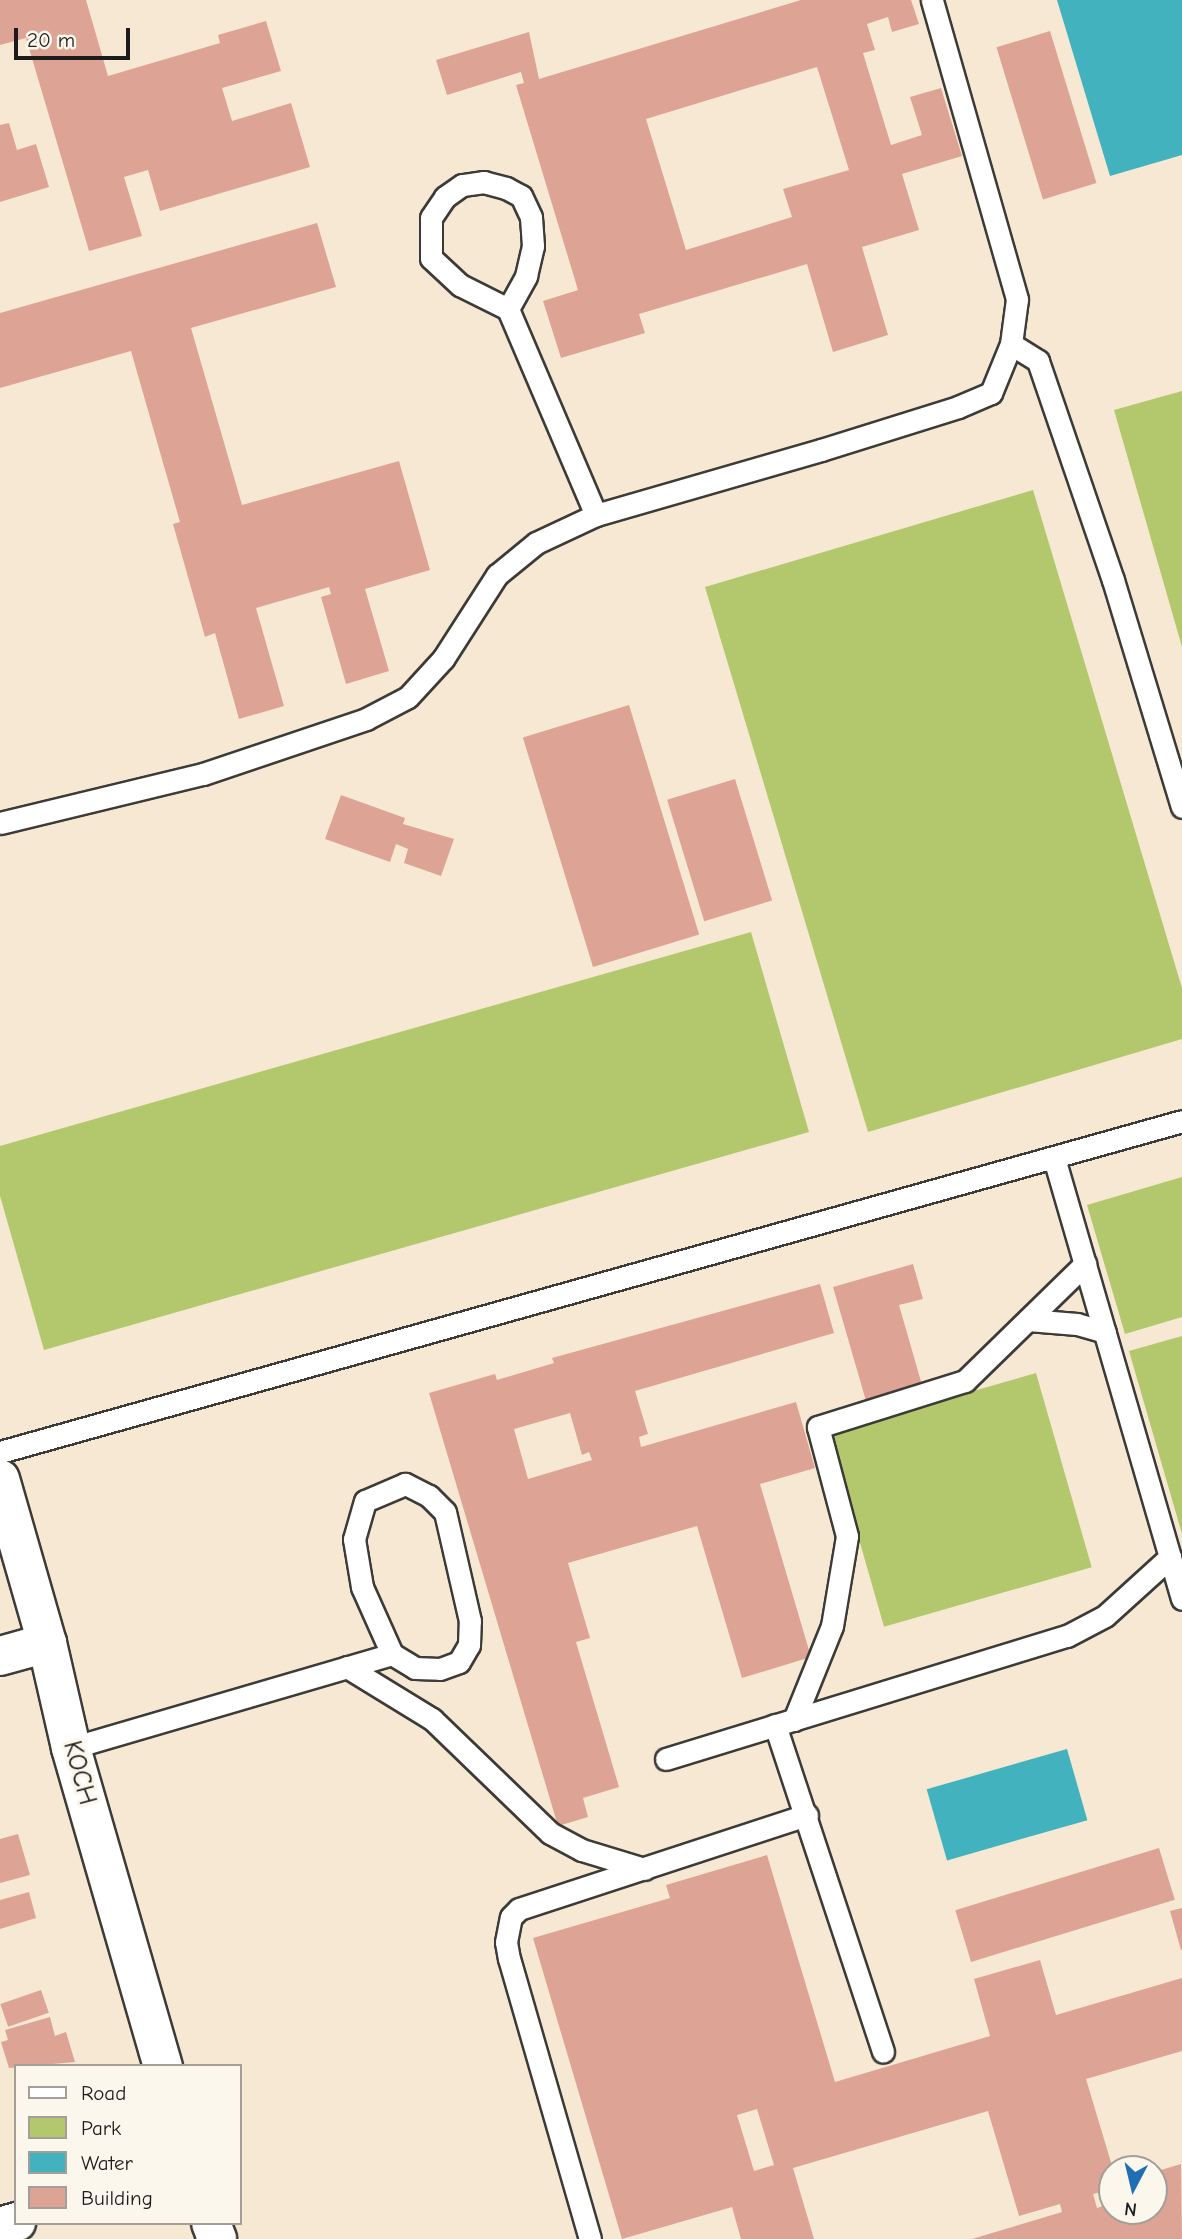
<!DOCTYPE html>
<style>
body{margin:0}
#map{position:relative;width:1182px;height:2239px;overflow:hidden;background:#f7e8d3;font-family:"Comic Neue",sans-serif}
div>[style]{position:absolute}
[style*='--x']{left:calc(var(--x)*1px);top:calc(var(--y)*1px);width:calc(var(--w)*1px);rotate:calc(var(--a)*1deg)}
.green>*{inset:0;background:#b3c86d;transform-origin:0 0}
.water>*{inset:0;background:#43b2bf;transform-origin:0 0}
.building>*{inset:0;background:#dda496;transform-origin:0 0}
.roads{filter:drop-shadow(2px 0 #3d3b37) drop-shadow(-2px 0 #3d3b37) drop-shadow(0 2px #3d3b37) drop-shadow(0 -2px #3d3b37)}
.service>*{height:21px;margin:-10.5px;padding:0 10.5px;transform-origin:10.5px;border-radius:10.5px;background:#fff}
.minor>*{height:38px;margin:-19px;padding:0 19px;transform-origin:19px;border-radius:19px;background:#fff}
span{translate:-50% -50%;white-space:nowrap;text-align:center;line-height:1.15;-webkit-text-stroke:7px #fbf7ec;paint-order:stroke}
.street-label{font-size:26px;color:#1c1c1c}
.legend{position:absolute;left:14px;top:2064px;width:228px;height:161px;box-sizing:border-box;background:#fbf7ec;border:2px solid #a29f99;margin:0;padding:9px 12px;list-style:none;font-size:21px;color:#1c1c1c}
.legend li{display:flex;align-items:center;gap:14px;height:35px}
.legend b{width:35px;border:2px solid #a29f99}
.north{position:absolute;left:1098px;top:2155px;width:70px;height:70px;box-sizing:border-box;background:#fbf7ec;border:2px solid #a29f99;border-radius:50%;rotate:187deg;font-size:19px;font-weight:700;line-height:28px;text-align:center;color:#1c1c1c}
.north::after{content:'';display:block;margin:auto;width:24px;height:32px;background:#1f6fb2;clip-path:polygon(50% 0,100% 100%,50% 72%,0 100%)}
.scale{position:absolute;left:14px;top:28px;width:116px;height:32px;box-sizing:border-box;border:4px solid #1c1c1c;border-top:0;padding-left:9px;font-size:21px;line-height:24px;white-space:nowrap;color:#1c1c1c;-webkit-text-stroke:5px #fbf7ec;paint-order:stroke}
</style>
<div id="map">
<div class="green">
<i style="clip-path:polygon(1182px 391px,1182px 647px,1114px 410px)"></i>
<i style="clip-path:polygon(1033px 490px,1182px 988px,1182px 1039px,868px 1132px,705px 587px)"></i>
<i style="clip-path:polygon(751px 932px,809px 1132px,44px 1350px,0 1196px,0 1146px)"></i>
<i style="clip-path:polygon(1182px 1177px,1182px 1317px,1125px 1334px,1087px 1205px)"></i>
<i style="clip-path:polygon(1182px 1336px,1182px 1534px,1129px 1351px)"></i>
<i style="left:1036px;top:1373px;width:202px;height:216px;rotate:74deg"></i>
</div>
<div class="water">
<i style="clip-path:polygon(1057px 0,1182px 0,1182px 155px,1110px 176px)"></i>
<i style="left:1067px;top:1749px;width:74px;height:146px;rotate:74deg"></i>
</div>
<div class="building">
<i style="clip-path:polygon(0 0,86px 0,108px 76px,220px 43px,218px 35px,266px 21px,281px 71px,222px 88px,232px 121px,291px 103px,310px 167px,160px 211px,148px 170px,124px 177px,142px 236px,89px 251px,26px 38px,0 45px)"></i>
<i style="clip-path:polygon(evenodd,801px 0,911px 0,919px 24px,892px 32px,888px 17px,867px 24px,875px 50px,863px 53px,891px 145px,922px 135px,910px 97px,941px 88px,962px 156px,902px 174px,919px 230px,862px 247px,888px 335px,833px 352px,807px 264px,639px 314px,645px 333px,561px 358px,543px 301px,578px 290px,516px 85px,524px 83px,521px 72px,447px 95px,436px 60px,529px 32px,539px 79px,801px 0,817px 67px,849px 170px,783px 189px,792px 217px,686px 250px,646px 119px,817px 67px)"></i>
<i style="left:1050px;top:31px;width:159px;height:56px;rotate:73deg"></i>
<i style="clip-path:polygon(9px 123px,17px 150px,36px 144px,49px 187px,0 202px,0 125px)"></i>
<i style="clip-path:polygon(317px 223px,336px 287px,191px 328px,242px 505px,399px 461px,430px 570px,365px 589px,389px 671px,346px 684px,321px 597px,331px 594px,329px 587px,256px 608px,284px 706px,239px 719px,215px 633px,205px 637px,173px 524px,180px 522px,131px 351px,0 388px,0 313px)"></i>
<i style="left:629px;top:705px;width:240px;height:111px;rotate:73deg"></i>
<i style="left:735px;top:779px;width:127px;height:71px;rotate:73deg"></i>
<i style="clip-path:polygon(341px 795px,405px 818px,403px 824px,454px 839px,441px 876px,404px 863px,408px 849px,396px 844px,390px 862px,325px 839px)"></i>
<i style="clip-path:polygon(913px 1264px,923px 1299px,899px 1305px,922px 1385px,866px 1401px,833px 1287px)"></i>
<i style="clip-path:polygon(evenodd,820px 1284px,834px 1333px,635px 1391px,648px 1434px,639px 1437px,641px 1447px,796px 1402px,815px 1468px,760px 1484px,811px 1657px,742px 1678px,697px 1526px,568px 1563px,590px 1638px,576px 1642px,619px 1787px,583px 1798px,588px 1817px,558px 1826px,429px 1393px,495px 1374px,497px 1380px,554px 1363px,552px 1358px,820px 1284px,570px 1413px,582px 1455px,589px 1452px,592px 1460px,528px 1479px,514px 1429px,570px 1413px)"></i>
<i style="clip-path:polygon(18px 1834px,30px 1875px,0 1883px,0 1839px)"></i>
<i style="left:1159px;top:1848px;width:54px;height:213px;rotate:73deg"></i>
<i style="clip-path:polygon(evenodd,767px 1855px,835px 2082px,990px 2036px,974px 1979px,1040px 1960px,1056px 2015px,1182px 1978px,1182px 2051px,1086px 2079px,1113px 2169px,1112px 2189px,1093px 2194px,1097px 2208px,1112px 2203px,1112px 2211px,1154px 2211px,1154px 2172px,1181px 2164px,1182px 2239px,972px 2239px,1062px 2212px,1060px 2204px,1019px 2216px,988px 2111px,793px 2168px,814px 2239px,741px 2239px,732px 2207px,622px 2239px,533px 1938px,670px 1898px,666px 1885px,767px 1855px,757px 2109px,774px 2165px,754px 2171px,737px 2115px,757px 2109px)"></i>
<i style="clip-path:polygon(29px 1892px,36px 1918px,0 1929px,0 1900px)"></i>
<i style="clip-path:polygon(1182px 1908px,1182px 1950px,1181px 1950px,1170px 1911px)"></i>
<i style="left:41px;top:1990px;width:24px;height:43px;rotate:71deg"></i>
<i style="clip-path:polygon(50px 2017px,55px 2036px,66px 2032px,75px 2062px,9px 2068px,1px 2042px,8px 2040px,5px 2030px)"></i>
</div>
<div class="roads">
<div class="service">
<i style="--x:508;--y:309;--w:38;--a:-61"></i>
<i style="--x:526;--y:276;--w:31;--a:-77"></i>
<i style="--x:533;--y:246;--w:29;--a:-94"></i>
<i style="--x:531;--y:217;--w:23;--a:-115"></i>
<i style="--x:521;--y:196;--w:17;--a:-152"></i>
<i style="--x:506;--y:188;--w:23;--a:-165"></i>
<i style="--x:484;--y:182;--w:22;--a:172"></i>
<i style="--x:462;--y:185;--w:21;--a:145"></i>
<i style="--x:445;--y:197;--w:25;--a:124"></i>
<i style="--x:431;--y:218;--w:40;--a:90"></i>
<i style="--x:431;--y:258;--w:40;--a:43"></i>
<i style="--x:460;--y:285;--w:54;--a:26.6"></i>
<i style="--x:508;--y:309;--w:224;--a:66.9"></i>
<i style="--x:596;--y:515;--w:234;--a:-16.1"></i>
<i style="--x:821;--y:450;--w:144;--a:-17.4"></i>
<i style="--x:958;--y:407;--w:36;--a:-23"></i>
<i style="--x:991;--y:393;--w:53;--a:-67.8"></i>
<i style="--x:1011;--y:344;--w:45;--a:-82.4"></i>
<i style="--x:1017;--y:299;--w:311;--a:-105.9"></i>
<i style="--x:1011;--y:344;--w:32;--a:32"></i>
<i style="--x:1038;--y:361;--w:231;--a:71.1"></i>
<i style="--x:1113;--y:580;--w:237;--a:73.1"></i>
<i style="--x:0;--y:823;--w:209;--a:-13.6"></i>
<i style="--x:203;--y:774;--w:172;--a:-18.6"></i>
<i style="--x:366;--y:719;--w:47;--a:-27.6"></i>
<i style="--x:408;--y:697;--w:52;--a:-47.4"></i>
<i style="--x:443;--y:659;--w:100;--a:-57.3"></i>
<i style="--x:497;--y:575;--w:50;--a:-39.4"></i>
<i style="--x:536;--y:543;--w:66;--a:-25"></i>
<i style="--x:1054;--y:1158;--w:459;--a:73.8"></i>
<i style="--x:1028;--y:1320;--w:49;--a:4.7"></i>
<i style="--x:1077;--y:1324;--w:29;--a:16"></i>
<i style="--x:0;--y:1452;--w:1227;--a:-15.64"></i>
<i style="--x:347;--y:1667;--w:100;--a:31.5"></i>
<i style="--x:432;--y:1719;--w:164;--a:44"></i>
<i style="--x:550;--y:1833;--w:36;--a:28"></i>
<i style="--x:582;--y:1850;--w:65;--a:17"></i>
<i style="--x:794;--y:1720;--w:101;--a:-68"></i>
<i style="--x:832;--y:1626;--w:91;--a:-80.5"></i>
<i style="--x:847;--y:1536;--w:113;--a:-104.9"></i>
<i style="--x:818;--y:1427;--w:154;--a:-17.4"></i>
<i style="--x:965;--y:1381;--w:168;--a:-44.3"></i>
<i style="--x:775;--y:1725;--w:344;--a:71.7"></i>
<i style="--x:71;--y:1748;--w:334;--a:-16.3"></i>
<i style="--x:392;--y:1654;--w:27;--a:31"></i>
<i style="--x:415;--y:1668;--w:25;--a:2"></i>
<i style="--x:440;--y:1669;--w:20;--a:-20"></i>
<i style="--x:459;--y:1662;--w:20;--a:-60"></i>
<i style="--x:469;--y:1645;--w:24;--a:-88"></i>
<i style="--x:470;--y:1621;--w:112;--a:-102.9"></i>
<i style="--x:445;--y:1512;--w:23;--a:-135"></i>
<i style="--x:429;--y:1496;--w:27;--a:-153"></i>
<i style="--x:405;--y:1484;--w:43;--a:157"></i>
<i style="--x:365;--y:1501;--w:40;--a:106"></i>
<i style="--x:354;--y:1539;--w:49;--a:80.5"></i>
<i style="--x:362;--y:1587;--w:73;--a:65.9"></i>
<i style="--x:666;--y:1759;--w:419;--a:-17.1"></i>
<i style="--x:1067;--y:1636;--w:43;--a:-27.8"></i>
<i style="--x:1105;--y:1616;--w:88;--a:-42.2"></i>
<i style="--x:590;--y:2239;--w:291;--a:-106.1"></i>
<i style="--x:509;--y:1959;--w:17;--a:-100"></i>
<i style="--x:506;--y:1942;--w:25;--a:-79"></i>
<i style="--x:511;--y:1917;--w:11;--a:-45"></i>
<i style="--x:519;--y:1909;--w:303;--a:-18.1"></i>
</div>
<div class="minor">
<i style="--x:0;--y:1479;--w:171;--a:74"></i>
<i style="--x:47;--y:1643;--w:108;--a:77.1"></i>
<i style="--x:71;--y:1748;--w:331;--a:73.9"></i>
<i style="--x:0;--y:1656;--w:49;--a:-15.5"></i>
<i style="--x:211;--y:2223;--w:17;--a:69"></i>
<i style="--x:0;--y:2227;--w:17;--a:-17"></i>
</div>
</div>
<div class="street-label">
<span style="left:79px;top:1773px;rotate:75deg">KOCH</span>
</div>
<ul class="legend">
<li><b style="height:9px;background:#fff"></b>Road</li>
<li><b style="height:19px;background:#b3c86d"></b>Park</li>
<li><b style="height:19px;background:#43b2bf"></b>Water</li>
<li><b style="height:19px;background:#dda496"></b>Building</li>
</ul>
<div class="north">N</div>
<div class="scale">20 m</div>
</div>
